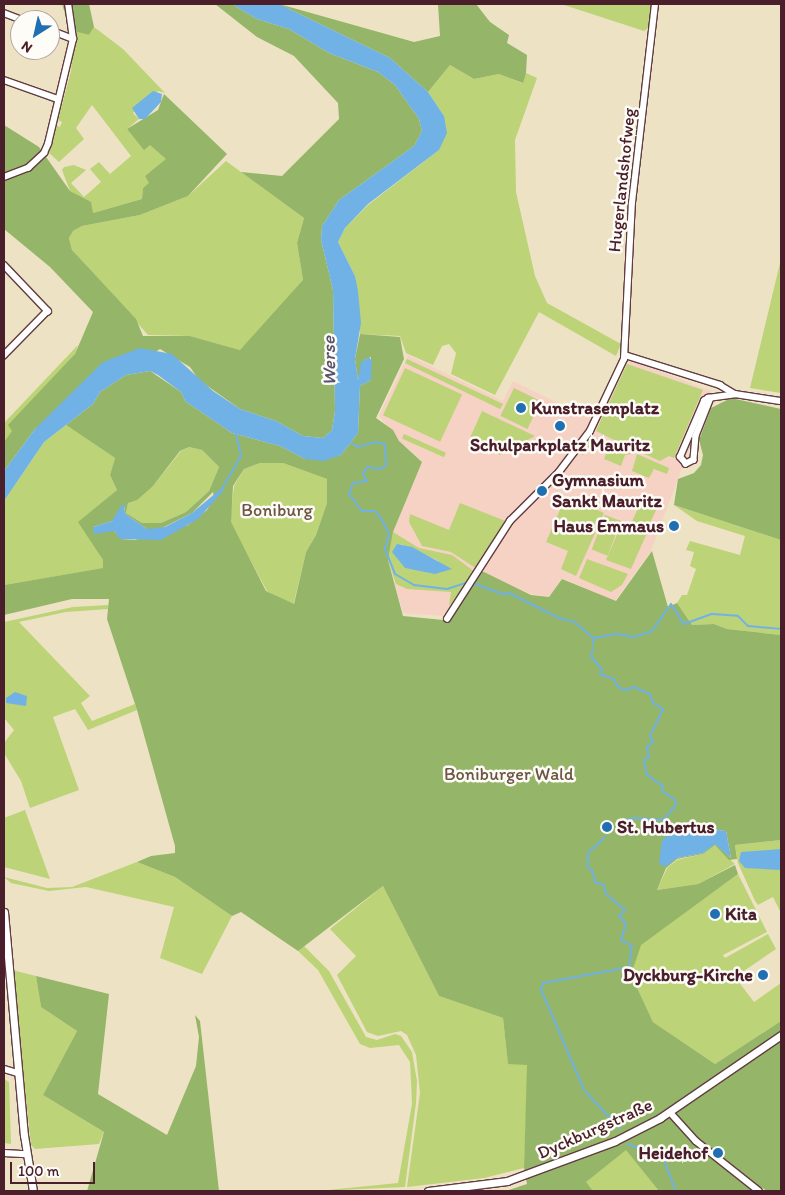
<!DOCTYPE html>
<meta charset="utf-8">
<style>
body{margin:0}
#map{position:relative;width:785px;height:1195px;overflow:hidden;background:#ede3c4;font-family:Itim,sans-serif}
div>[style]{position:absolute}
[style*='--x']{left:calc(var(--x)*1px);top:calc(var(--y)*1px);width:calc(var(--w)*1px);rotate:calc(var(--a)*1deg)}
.built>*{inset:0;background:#f6d2c5}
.green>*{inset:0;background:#bcd377;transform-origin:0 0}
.forest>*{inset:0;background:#95b568}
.water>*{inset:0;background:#71b2e6}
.stream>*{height:2px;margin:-1px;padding:0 1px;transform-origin:1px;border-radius:1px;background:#71b2e6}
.roads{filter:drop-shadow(1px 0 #623c42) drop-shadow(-1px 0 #623c42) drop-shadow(0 1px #623c42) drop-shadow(0 -1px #623c42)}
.minor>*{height:5.5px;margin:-2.75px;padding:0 2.75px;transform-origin:2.75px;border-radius:2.75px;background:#fff}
.tertiary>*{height:7px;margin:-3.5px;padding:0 3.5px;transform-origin:3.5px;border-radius:3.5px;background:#fff}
.dots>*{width:14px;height:14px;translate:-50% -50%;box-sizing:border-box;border:2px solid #fdfcf7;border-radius:50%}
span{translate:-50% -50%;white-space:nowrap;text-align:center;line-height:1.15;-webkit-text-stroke:5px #fdfcf7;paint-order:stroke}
.street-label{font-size:18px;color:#4a1f2b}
.poi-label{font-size:18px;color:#4a1f2b;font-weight:700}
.left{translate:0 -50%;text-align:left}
.right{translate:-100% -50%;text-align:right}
.park-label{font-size:18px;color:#6c5542}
.water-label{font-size:19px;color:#58526c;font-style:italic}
.frame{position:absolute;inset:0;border:5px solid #4a1f2b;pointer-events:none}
.north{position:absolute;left:10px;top:10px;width:50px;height:50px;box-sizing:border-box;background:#fdfcf7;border:1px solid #b5a4a5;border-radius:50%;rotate:215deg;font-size:14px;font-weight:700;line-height:20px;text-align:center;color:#4a1f2b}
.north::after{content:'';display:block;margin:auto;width:18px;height:22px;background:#1f6fb2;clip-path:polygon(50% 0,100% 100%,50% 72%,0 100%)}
.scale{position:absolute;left:10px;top:1162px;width:85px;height:22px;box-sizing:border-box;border:2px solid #4a1f2b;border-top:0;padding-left:6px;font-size:15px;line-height:18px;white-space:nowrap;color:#4a1f2b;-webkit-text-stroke:4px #fdfcf7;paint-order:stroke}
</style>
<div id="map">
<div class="built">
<i style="clip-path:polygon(408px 355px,503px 401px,513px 381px,597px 422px,630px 360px,711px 391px,651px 551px,615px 601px,562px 578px,549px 597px,531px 594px,479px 571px,442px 616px,403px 613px,388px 560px,393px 532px,422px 461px,399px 441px,379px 416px)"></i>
</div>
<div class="green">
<i style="clip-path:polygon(561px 4px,651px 4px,650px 27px,644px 31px)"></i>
<i style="clip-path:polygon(94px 27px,123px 49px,165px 93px,158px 91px,133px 113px,139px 119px,127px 129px,144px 149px,149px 144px,167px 159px,145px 176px,150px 183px,143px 188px,142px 199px,93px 213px,80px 197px,70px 191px,62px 170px,64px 167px,74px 165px,86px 170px,71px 183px,84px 197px,101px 182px,90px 169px,99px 162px,110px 174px,131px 156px,92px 105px,76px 128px,84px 139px,59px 162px,48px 152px,55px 125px,60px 127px,62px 122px,58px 120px,71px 71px,75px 31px,89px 35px)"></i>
<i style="clip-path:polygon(450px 65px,474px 79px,499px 74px,522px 83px,526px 73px,537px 78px,515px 140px,516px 192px,535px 276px,547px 303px,621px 344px,616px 356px,539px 312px,495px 395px,451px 374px,456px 353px,449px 344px,442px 346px,433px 365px,406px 353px,400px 336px,360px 334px,355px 276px,338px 242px,345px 228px,368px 205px,439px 150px,444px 116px,428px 92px)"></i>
<i style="clip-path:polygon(226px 161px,304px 218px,297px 243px,303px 280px,284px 305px,240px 350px,190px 336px,148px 335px,72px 250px,69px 238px,73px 231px,82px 226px,140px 215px,188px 196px)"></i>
<i style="clip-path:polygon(781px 259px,781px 393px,750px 388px)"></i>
<i style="clip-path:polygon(78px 345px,75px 354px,4px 442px,4px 423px)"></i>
<i style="clip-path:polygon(407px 359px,503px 404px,500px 409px,405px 363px)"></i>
<i style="clip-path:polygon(627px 364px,703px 390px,674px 458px,669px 456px,660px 461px,642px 453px,638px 444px,633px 443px,628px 447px,596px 431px)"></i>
<i style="left:405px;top:368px;width:63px;height:52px;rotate:25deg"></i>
<i style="left:514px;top:388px;width:30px;height:31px;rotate:26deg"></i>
<i style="clip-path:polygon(482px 411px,535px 436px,500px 455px,469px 440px)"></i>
<i style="clip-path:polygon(66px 425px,115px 458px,110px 475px,117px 490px,79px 522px,103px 560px,104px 568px,4px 585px,4px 501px,44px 442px)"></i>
<i style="left:404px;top:434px;width:46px;height:5px;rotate:24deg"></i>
<i style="clip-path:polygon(589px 435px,627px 450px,631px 454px,625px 455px,621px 466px,604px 459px,608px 449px,595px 443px,592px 449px,587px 447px,583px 455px,577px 452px)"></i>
<i style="clip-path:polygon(189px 447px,202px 450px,219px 467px,209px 491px,186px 512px,161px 523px,142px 523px,126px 513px,128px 503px,153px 486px,181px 451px)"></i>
<i style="clip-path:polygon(637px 454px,669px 468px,667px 474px,654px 469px,649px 478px,632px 471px)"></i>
<i style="clip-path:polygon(260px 463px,283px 463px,327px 479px,327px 503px,316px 535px,306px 552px,293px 606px,267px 591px,230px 522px,234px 486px,244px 469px)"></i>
<i style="clip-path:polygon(566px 496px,604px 513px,576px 576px,561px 569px,568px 551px,546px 542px)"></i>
<i style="left:641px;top:502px;width:17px;height:24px;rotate:25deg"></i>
<i style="clip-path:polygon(460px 503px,508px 522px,477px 569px,451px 552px,422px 546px,409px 522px,410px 514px,449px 530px)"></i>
<i style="clip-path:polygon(674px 505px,781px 540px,781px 635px,727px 629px,714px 624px,692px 625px,677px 603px,682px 595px,687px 595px,696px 569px,690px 566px,694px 552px,686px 550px,690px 541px,740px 555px,745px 536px,697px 521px)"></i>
<i style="left:605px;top:515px;width:17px;height:37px;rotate:21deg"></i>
<i style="clip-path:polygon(628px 524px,647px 533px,631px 569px,606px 560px,619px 530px,624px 532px)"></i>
<i style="clip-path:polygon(evenodd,393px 532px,419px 548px,452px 555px,475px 572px,449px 606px,451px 592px,407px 589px,396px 584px,388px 560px,393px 532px,401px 544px,437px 560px,440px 564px,439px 573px,405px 568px,401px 544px)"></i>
<i style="clip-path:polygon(587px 559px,628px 574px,622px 585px,611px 592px,579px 578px)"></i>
<i style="clip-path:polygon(108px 605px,108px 609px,66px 612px,19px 622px,90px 696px,81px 703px,92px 721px,135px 704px,137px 710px,88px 730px,75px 709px,53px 717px,79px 790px,30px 808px,21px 781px,4px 753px,4px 743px,14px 730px,4px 718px,4px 622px,73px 607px)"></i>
<i style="clip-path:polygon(25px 810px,50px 879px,4px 867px,4px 818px)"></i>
<i style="clip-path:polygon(781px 840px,781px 913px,773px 897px,758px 905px,755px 901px,738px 863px,735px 845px)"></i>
<i style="clip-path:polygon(715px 845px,735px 864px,698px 884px,657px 890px,667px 868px,677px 860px,703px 854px)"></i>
<i style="clip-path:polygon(137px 862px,175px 877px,232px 916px,202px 974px,160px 958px,174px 907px,86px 887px,49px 891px,11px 883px,4px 877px,47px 888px,72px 887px)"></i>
<i style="clip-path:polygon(738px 874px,767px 932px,723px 955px,725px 958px,768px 934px,776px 949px,735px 977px,754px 1002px,781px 983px,781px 1021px,715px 1064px,653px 1022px,631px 976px,640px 945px)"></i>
<i style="clip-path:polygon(383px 886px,439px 996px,503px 1018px,508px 1063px,528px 1064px,524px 1168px,484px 1178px,407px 1187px,420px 1093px,416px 1055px,407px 1035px,401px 1031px,378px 1036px,367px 1032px,337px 975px,356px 956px,330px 929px)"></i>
<i style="clip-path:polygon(304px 946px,329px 971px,366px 1037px,377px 1040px,395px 1034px,401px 1036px,412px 1052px,417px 1081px,416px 1103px,405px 1187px,318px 1191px,398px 1183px,412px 1104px,411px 1081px,410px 1062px,399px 1045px,370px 1048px,360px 1044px,318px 970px,298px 951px)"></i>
<i style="clip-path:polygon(12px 970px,36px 976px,41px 1007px,77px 1031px,43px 1095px,104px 1132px,99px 1144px,35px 1149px,31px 1145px)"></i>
<i style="clip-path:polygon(4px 1079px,9px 1082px,11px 1144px,4px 1143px)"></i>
<i style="clip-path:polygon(626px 1149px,659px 1191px,593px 1191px,585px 1182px)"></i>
</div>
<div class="forest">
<i style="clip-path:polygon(62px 4px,89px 4px,94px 27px,89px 35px,70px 30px)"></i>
<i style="clip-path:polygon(215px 4px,232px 4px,257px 19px,289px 29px,329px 53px,378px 72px,395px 85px,419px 119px,422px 131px,414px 146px,339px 200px,322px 226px,321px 240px,333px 290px,335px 411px,332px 430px,323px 438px,303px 436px,276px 421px,240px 409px,199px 380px,190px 367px,160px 349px,35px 429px,4px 471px,4px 442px,12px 431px,8px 425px,75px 354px,93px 312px,50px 267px,4px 229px,4px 125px,39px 147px,70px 191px,91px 202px,93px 213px,142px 199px,143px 188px,149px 183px,145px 176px,166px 159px,150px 145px,144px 150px,127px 129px,158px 110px,164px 94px,227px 154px,188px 196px,140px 215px,82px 226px,73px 231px,69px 238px,72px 250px,136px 319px,143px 336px,190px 336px,240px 350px,303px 280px,297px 243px,304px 218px,241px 172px,282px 176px,339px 119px,338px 103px,294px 56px,257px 37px)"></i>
<i style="clip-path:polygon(279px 4px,414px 42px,440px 36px,438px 4px,476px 4px,490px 22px,509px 35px,507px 43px,527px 55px,526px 73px,523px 83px,499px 74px,474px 79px,450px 65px,428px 92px,390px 58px)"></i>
<i style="clip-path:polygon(evenodd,360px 334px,400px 337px,404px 359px,376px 418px,393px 430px,399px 441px,422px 462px,393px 532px,388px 560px,403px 616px,443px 620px,479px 572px,484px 572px,531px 595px,549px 597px,562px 579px,616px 601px,652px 551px,668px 607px,677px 603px,692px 625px,714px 624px,727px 629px,781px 635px,781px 840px,735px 845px,737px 859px,729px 860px,715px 845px,703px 854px,677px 859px,666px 868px,657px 890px,698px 884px,735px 865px,738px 874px,641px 945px,631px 975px,653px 1022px,715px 1064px,781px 1021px,781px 1191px,767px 1191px,761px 1187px,757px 1191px,659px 1191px,626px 1150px,586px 1182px,593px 1191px,506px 1191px,527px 1184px,524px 1168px,527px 1065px,508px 1064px,503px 1018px,439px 996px,383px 886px,298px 951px,241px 912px,232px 916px,175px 877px,137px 862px,151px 856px,175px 853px,175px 846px,137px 710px,107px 619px,109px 599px,72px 599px,4px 615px,4px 585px,103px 568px,103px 560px,78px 522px,117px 490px,110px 475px,115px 458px,66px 425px,93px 404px,100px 392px,126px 375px,150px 371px,181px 392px,185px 401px,232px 433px,280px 446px,305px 459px,341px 455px,358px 433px,360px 386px,371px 380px,371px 357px,364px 360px,358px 380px,355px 359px,360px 334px,189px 447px,202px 450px,219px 467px,209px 491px,186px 512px,161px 523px,142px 523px,126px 513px,128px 503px,137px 500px,153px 486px,180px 451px,189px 447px,360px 334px,260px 463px,283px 463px,327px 479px,327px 503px,316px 535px,306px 552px,294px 604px,266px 591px,231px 522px,233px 486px,244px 469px,260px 463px,360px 334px,213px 492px,214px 498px,207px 510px,188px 525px,135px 540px,121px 539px,114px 531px,93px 527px,112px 521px,125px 506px,124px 512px,128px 516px,147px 529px,158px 530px,192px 513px,213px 492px,360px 334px,689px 826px,726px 831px,731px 858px,715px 843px,703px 853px,677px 858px,670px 833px,689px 826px)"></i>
<i style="clip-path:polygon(731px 398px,781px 409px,781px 540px,674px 505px,678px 479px,694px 473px,701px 465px,703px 455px,699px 440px,711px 408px)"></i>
<i style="clip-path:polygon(36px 976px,109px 994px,98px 1094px,167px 1135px,196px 1066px,199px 1037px,195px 1015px,200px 1021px,219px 1191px,87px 1191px,104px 1132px,43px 1095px,77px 1031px,41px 1007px)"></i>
</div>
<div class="water">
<i style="clip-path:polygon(232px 4px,279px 4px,390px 58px,428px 92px,444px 116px,447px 133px,439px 150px,368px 204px,345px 228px,338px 242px,355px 276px,358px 291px,361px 323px,355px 359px,358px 380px,361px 362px,369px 357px,372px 361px,371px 380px,360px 386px,358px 433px,341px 455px,324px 461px,305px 459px,280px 446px,232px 433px,185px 401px,181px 392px,158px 375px,150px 371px,126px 375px,100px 392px,93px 404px,44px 442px,4px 501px,4px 471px,35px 429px,103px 362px,140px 348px,172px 354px,213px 391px,240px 409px,276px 421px,303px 436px,323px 438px,332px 430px,335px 411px,333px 290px,321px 240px,322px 226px,339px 200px,414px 146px,422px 131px,419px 119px,395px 85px,378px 72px,329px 53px,289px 29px,257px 19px)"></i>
<i style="clip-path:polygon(153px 91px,162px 94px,161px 102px,145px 119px,139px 119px,132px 108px)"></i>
<i style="clip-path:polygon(223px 487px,224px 490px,198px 519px,161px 540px,120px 539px,114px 531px,94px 534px,93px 527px,112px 521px,121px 506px,125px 505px,124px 512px,128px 516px,147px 529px,165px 527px,192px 513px)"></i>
<i style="clip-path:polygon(397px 544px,412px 547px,452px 569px,435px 574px,405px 568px,392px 552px)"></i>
<i style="clip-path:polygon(15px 692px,27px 696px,26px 706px,6px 703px,6px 698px)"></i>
<i style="clip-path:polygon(689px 826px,726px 831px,731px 858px,715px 844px,703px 853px,677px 858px,665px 867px,659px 863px,662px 840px,679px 827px)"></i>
<i style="clip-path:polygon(781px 849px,781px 870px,745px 868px,739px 861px,741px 852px)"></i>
</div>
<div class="stream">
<i style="--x:351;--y:443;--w:8;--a:30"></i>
<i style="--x:358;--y:447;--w:18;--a:-16"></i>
<i style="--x:375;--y:442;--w:10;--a:11"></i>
<i style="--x:385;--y:444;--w:21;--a:87"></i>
<i style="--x:386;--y:465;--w:6;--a:141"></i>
<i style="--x:381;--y:469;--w:14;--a:-172"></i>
<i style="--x:367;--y:467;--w:8;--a:120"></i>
<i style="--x:363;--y:474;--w:8;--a:60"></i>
<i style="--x:367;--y:481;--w:14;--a:172"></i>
<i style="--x:353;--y:483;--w:12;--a:110"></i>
<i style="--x:349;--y:494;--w:21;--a:53"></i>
<i style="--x:362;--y:511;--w:13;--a:0"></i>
<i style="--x:375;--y:511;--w:11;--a:52"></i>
<i style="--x:382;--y:520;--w:16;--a:63"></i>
<i style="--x:389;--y:534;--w:16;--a:105"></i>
<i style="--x:385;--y:549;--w:27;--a:68"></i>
<i style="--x:395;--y:574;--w:22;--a:30"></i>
<i style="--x:414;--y:585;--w:33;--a:7"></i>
<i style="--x:447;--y:589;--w:19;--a:-18"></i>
<i style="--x:223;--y:487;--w:36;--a:-60"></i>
<i style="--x:241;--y:456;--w:26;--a:-103"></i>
<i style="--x:475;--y:584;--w:30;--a:20"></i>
<i style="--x:503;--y:594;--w:6;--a:-9"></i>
<i style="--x:509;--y:593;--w:58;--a:26.6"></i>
<i style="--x:561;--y:619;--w:12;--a:9"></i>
<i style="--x:573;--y:621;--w:26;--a:40"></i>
<i style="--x:593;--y:638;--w:25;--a:-9"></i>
<i style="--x:618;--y:634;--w:16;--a:11"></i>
<i style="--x:634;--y:637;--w:19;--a:-18"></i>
<i style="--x:652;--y:631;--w:33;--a:-55"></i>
<i style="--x:671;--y:604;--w:24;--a:57"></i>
<i style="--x:684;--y:624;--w:30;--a:-20"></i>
<i style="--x:712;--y:614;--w:26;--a:4"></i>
<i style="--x:738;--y:616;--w:14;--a:45"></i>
<i style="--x:748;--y:626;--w:33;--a:5"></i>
<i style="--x:593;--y:638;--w:7;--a:90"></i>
<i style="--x:593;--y:649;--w:7;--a:106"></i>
<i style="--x:591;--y:656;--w:17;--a:50"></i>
<i style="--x:602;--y:669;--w:5;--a:112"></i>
<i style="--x:600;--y:674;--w:15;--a:20"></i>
<i style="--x:614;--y:679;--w:9;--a:63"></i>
<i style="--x:618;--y:687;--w:8;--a:23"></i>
<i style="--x:625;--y:690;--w:9;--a:-18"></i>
<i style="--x:634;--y:687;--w:17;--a:24"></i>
<i style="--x:650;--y:694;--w:9;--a:72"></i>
<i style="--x:653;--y:703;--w:12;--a:31"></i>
<i style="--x:663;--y:709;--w:30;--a:116"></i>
<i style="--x:650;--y:736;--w:7;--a:63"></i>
<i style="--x:653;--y:742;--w:8;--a:140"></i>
<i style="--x:647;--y:747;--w:10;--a:79"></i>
<i style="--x:649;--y:757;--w:6;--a:149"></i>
<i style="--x:644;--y:760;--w:15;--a:79"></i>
<i style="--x:647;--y:775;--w:19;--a:35"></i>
<i style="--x:663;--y:786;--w:5;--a:101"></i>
<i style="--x:662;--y:791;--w:16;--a:35"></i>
<i style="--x:675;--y:800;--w:5;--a:79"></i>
<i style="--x:676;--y:805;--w:20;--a:131"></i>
<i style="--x:663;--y:820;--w:29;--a:-176"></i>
<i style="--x:634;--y:818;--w:12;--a:166"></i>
<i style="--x:584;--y:1090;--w:110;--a:-113.1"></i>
<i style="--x:541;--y:989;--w:6;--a:-72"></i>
<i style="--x:543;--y:983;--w:87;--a:-10.5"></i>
<i style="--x:629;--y:967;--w:21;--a:-82"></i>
<i style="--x:632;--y:946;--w:13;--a:-151"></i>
<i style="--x:621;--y:940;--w:17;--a:-73"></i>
<i style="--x:626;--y:924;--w:11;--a:-131"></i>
<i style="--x:619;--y:916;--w:8;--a:-45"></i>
<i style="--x:625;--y:910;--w:25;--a:-140"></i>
<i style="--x:606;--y:894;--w:9;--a:-103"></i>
<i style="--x:604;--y:885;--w:9;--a:-162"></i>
<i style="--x:595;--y:882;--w:10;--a:-101"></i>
<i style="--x:593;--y:872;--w:6;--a:-141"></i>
<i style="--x:588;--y:868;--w:15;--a:-90"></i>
<i style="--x:588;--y:853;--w:23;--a:-43"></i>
<i style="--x:586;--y:1092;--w:50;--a:47.4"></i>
<i style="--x:628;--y:1144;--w:39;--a:24"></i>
<i style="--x:664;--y:1160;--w:33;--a:69"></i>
</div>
<div class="roads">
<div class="minor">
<i style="--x:4;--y:13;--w:19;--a:21"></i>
<i style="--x:50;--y:30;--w:25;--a:21"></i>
<i style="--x:4;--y:80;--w:57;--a:19.4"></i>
<i style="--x:4;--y:177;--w:26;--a:-21"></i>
<i style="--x:28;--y:168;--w:22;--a:-43"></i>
<i style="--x:44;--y:153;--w:10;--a:-66"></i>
<i style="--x:48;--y:144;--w:108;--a:-76.6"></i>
<i style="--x:73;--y:39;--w:35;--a:-98"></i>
<i style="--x:4;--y:265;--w:64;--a:46.3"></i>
<i style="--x:48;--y:311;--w:63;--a:134.4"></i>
<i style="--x:625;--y:355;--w:100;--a:17.5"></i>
<i style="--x:720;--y:385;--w:17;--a:31"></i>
<i style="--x:735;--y:394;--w:47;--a:8.7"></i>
<i style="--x:711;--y:398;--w:41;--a:111.5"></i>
<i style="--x:696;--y:436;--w:24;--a:95"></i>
<i style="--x:694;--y:460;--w:9;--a:153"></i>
<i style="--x:686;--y:464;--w:9;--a:-131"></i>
<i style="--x:680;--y:457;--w:61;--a:-66.8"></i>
<i style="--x:704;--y:401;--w:5;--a:-37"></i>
<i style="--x:708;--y:398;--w:27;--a:-8"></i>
<i style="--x:447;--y:619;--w:117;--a:-57.3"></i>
<i style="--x:510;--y:521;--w:69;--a:-45"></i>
<i style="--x:559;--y:472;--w:51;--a:-52.9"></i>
<i style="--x:590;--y:431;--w:80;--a:-64.7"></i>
<i style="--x:624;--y:359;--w:156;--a:-87.1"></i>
<i style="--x:632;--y:203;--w:200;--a:-83.4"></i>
<i style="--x:4;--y:1069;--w:15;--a:16"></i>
<i style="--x:670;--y:1112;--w:39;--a:48"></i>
<i style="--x:696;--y:1141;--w:80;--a:38.4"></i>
<i style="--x:4;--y:1153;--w:22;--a:3"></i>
</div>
<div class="tertiary">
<i style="--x:4;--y:912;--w:224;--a:84.9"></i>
<i style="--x:24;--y:1135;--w:57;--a:80.9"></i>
<i style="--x:428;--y:1191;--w:80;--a:-7.2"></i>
<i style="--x:507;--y:1181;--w:115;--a:-20.3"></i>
<i style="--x:615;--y:1141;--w:51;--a:-27.1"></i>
<i style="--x:660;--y:1118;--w:147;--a:-34.4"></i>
</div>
</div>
<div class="dots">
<i style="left:521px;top:408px;background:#1f6fb2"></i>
<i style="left:560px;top:426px;background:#1f6fb2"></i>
<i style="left:542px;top:491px;background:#1f6fb2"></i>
<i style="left:674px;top:526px;background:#1f6fb2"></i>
<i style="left:607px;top:827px;background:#1f6fb2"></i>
<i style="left:715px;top:914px;background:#1f6fb2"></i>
<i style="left:763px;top:975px;background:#1f6fb2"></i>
<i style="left:718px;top:1153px;background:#1f6fb2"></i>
</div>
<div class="street-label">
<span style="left:622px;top:180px;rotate:-84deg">Hugerlandshofweg</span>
<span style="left:595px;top:1129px;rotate:-24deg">Dyckburgstraße</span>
</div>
<div class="poi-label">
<span class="left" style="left:531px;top:408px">Kunstrasenplatz</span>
<span style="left:560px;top:445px">Schulparkplatz Mauritz</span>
<span class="left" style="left:552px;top:491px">Gymnasium<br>Sankt Mauritz</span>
<span class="right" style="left:664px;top:526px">Haus Emmaus</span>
<span class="left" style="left:617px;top:827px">St. Hubertus</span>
<span class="left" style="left:725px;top:914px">Kita</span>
<span class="right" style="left:753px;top:975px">Dyckburg-Kirche</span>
<span class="right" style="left:708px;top:1153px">Heidehof</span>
</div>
<div class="park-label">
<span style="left:277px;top:510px">Boniburg</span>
<span style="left:509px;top:774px">Boniburger Wald</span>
</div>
<div class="water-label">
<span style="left:329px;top:361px;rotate:-91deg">Werse</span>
</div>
<div class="frame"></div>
<div class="north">N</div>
<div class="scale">100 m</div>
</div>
